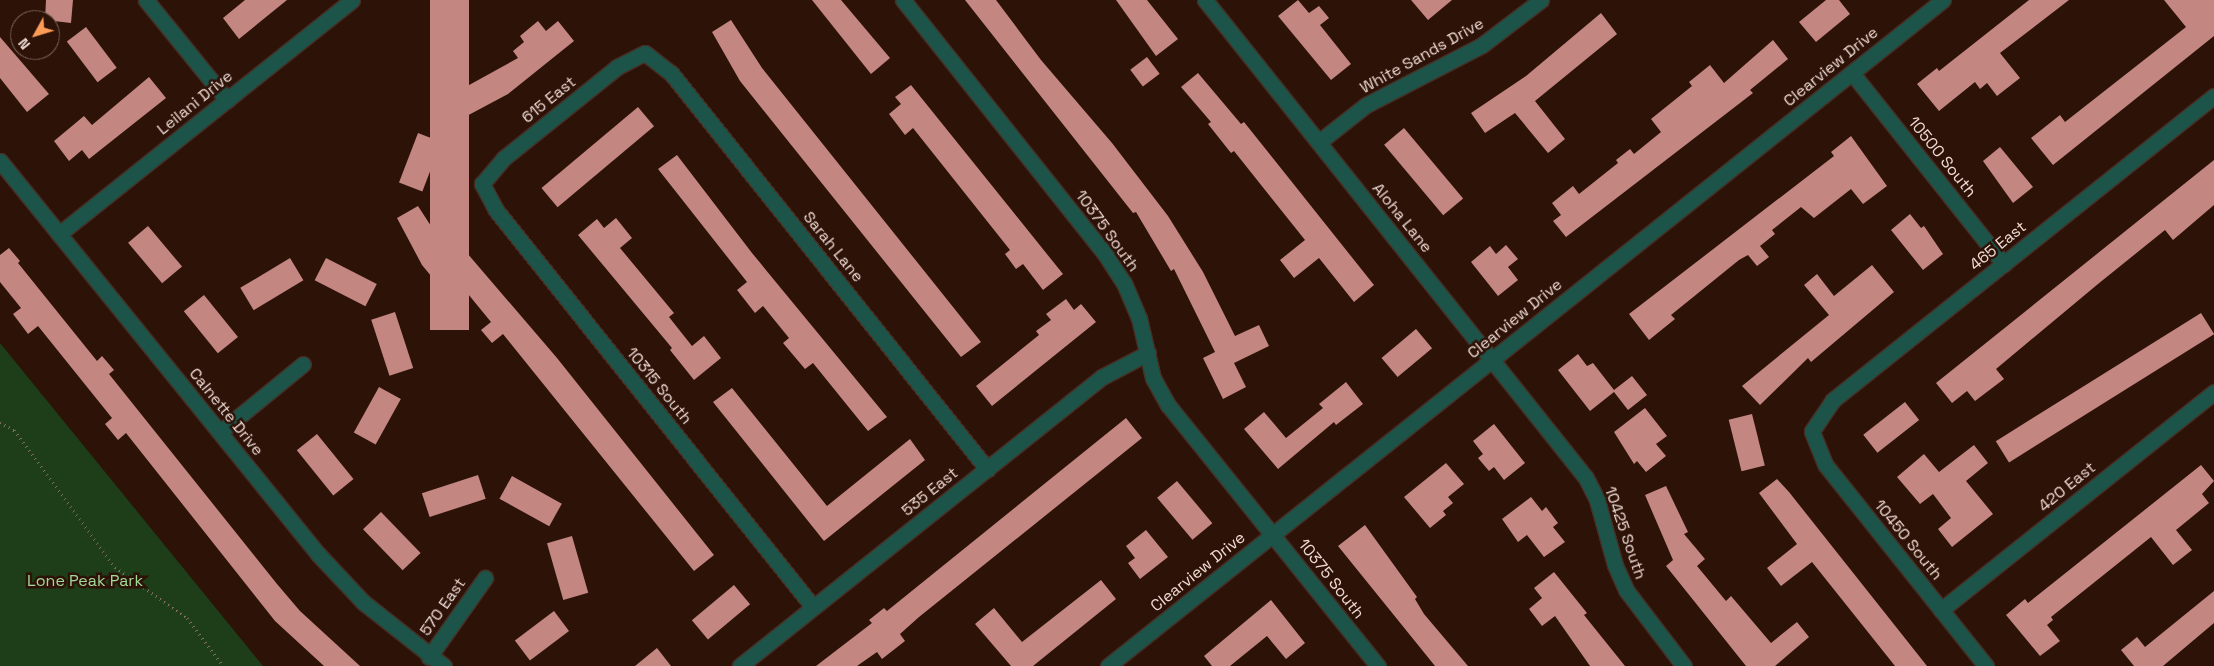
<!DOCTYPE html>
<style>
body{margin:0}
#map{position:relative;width:2214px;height:666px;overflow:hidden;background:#2d1208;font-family:"Space Grotesk",sans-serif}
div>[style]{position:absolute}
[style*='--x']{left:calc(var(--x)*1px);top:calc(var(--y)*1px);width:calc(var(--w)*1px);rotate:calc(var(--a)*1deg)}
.green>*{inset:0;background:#1d3e18}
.building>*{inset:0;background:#c38681;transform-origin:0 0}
.path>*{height:3px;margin-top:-1.5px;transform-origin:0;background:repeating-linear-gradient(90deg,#856d65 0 1px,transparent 0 5px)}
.roads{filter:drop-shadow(1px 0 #482e25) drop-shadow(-1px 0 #482e25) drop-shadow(0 1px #482e25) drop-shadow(0 -1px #482e25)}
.minor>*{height:15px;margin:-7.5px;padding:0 7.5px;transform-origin:7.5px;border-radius:7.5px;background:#1c5449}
span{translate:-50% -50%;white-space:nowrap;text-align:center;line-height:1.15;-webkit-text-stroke:5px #2d1208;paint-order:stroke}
.street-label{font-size:16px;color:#f0dcd5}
.park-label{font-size:16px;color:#a2da99}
.north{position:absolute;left:10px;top:10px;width:50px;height:50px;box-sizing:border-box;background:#2d1208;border:1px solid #7b635a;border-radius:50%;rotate:231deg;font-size:14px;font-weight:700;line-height:20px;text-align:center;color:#f0dcd5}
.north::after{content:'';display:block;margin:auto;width:18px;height:22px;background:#fd9c57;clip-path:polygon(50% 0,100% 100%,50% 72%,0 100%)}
</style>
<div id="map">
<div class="green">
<i style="clip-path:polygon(0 343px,263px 666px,0 666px)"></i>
</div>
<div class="building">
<i style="clip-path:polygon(46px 0,73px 0,71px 23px,45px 20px)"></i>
<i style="clip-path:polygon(245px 0,287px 0,239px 39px,223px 18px)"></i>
<i style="left:430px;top:0;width:39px;height:330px"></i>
<i style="clip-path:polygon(812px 0,841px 0,890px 58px,871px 74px)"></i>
<i style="clip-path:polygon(965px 0,996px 0,1041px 60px,1112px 143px,1168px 216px,1203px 272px,1235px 336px,1259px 325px,1269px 346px,1234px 363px,1246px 387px,1223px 399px,1203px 358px,1215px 352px,1174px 269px,1171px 271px,1136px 212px,1133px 213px)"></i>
<i style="clip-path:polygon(1116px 0,1147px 0,1178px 39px,1156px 56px)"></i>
<i style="clip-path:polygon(1298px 0,1309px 13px,1319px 6px,1329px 18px,1320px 25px,1351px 64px,1331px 80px,1278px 16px)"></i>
<i style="clip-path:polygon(1411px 0,1452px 0,1428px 20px)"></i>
<i style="clip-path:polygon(1826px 0,1839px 0,1850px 14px,1816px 42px,1799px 22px)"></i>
<i style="clip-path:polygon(2029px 0,2069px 0,2000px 53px,2020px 78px,1997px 96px,1987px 83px,1980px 89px,1975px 82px,1939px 111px,1917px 84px,1937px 68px,1939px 71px)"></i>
<i style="clip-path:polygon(2164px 0,2214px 0,2214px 36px,2053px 165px,2031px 138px,2060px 115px,2065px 122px,2186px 27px)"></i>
<i style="clip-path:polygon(1601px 13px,1617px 34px,1535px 101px,1565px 139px,1548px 153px,1515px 113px,1485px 133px,1471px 113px,1526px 76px)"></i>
<i style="clip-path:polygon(731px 20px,762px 68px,981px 342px,961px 357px,740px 81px,712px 32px)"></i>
<i style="clip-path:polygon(538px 21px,546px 31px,558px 21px,574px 41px,508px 94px,463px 118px,451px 95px,518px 58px,513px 51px,524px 42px,520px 36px)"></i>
<i style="left:86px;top:27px;width:51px;height:24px;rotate:53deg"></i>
<i style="clip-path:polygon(0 37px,49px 94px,27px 112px,0 78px)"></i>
<i style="clip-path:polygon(1773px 40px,1788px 59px,1750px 90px,1753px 93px,1566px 237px,1553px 221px,1561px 215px,1552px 203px,1573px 186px,1579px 194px,1618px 163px,1616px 160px,1630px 149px,1634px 154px,1661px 132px,1651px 119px,1692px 86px,1689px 82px,1710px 65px,1724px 83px)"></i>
<i style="left:1147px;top:57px;width:21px;height:21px;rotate:53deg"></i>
<i style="clip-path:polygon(1198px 73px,1241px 124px,1244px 122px,1374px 285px,1354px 302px,1319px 258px,1294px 278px,1280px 260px,1305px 240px,1234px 151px,1231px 153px,1208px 124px,1211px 122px,1181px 87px)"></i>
<i style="clip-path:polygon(149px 77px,166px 98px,89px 159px,82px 150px,69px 161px,54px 141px,84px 116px,92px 125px)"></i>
<i style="clip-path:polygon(911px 85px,1063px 274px,1043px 290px,1023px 264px,1016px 269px,1005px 254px,1010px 250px,913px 128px,905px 135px,889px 114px,901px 104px,895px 97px)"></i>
<i style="left:638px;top:107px;width:25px;height:126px;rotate:50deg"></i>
<i style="left:1404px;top:128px;width:92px;height:26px;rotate:50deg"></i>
<i style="left:418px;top:133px;width:25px;height:53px;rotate:21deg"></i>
<i style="clip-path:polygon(1851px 136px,1887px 186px,1863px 204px,1851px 189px,1814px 218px,1801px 207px,1772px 230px,1775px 234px,1760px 246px,1769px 257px,1757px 266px,1748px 255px,1739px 260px,1671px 315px,1675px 319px,1649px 340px,1629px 314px,1834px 156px,1831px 152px)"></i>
<i style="clip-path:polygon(2000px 147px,2033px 187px,2013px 203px,1983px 161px)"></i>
<i style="clip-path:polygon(677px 155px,752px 253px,887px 417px,868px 431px,813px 363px,805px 369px,783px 343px,789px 338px,763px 306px,755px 313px,737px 290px,747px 282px,658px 169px)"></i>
<i style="clip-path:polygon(2214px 160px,2214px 205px,2173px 240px,2165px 230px,2098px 284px,1996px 369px,2004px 379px,1975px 401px,1967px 391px,1952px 403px,1936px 383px)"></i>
<i style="clip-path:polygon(418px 206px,455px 263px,467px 253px,557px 358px,714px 555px,694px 571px,503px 334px,492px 343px,481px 330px,491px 322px,459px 283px,446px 294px,422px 265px,397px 218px)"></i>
<i style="clip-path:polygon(1910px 214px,1921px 228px,1924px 226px,1943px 254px,1923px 270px,1891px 230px)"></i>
<i style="clip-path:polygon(616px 218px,632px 238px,620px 248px,674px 313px,669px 317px,692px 346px,704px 336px,721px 358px,694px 380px,670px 350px,672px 348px,578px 235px,597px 219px,604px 228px)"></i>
<i style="left:148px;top:226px;width:53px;height:26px;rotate:50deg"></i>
<i style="clip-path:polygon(1506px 245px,1518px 259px,1508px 267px,1518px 280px,1498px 296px,1471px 262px,1490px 246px,1496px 254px)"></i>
<i style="clip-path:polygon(9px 248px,20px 261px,18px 263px,97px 361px,102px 356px,114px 370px,109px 374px,277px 584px,300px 611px,360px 666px,324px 666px,275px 621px,126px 433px,118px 440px,105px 424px,112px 418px,38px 326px,28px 334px,13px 314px,21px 308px,0 282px,0 255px)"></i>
<i style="left:290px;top:258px;width:26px;height:58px;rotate:59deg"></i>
<i style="left:326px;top:258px;width:57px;height:25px;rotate:27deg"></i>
<i style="clip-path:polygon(1872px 265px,1894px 292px,1811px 362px,1808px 358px,1760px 405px,1742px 386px,1829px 315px,1804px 285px,1817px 274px,1834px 296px)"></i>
<i style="left:204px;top:295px;width:54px;height:26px;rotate:51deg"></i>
<i style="clip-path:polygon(1066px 299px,1074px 310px,1081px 304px,1096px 322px,992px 406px,976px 386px,1039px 335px,1036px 331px,1051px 320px,1046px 314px)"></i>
<i style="left:395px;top:312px;width:59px;height:25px;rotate:72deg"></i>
<i style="left:2201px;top:313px;width:25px;height:242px;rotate:58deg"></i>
<i style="left:1416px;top:329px;width:25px;height:45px;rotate:50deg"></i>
<i style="clip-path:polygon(1578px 354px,1587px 366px,1593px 363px,1614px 390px,1632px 376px,1647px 395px,1628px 410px,1614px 392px,1590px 411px,1558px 370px)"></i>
<i style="clip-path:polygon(1346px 382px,1363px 404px,1336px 425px,1334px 422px,1278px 469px,1244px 429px,1264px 412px,1286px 438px,1323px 408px,1319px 404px)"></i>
<i style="left:379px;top:387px;width:25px;height:52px;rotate:29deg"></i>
<i style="clip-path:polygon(732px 388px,827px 506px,910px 439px,925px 460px,824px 541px,713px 402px)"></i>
<i style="left:1905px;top:402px;width:23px;height:53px;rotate:52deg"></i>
<i style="clip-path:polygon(1645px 408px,1667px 436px,1656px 444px,1666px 456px,1646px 472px,1637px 461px,1634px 464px,1614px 432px)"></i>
<i style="left:1752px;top:414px;width:53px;height:24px;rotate:76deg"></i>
<i style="clip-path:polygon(1126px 418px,1142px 438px,919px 617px,900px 634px,905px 641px,882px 659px,877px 652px,857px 666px,816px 666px,872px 623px,869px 620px,884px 608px,887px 611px)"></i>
<i style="clip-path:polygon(1494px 424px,1525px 463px,1504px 480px,1494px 467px,1489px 471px,1478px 458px,1483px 454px,1473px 441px)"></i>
<i style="left:317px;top:434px;width:58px;height:26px;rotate:51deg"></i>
<i style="clip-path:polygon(1974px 445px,1988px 463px,1966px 481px,1993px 514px,1952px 547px,1938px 529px,1951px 518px,1933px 494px,1920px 504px,1897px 477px,1924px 454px,1939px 472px)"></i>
<i style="clip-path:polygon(1446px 463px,1464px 484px,1448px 497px,1453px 503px,1443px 511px,1446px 515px,1430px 528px,1404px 497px)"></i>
<i style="clip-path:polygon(2201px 465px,2214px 481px,2202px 494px,2209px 503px,2176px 530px,2192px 550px,2173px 565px,2151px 537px,2051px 617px,2053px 620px,2047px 625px,2060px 641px,2040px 656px,2006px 615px,2025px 599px,2028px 603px)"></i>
<i style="left:478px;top:475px;width:25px;height:59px;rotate:72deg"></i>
<i style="left:512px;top:476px;width:57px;height:26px;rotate:29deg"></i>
<i style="clip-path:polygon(1777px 479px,1789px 492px,1927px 666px,1895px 666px,1812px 562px,1781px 586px,1767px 568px,1797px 544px,1759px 493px)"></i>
<i style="left:1177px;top:481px;width:55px;height:26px;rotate:50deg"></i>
<i style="clip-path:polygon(1666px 486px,1688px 532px,1684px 534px,1705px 559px,1697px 566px,1726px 601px,1731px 596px,1771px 643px,1797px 622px,1809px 637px,1775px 666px,1746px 666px,1666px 566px,1673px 560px,1645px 495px)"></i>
<i style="clip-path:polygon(1531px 497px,1542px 511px,1546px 507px,1558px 523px,1553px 527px,1565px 542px,1544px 557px,1527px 535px,1518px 542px,1502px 519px)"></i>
<i style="left:381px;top:512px;width:57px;height:25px;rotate:46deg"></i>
<i style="clip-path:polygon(1365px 525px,1417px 597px,1415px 599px,1424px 614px,1468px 666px,1435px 666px,1338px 546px)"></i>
<i style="clip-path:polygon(1146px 530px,1168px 557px,1140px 579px,1128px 563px,1135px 558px,1126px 546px)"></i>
<i style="left:572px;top:536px;width:59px;height:26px;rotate:74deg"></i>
<i style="clip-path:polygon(1554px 572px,1587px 613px,1584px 615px,1625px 666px,1590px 666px,1555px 616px,1542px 626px,1529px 609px,1542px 598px,1534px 588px)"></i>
<i style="clip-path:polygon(1101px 580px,1116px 599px,1033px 666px,1011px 666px,975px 624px,994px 608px,1022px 642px)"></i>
<i style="left:734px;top:585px;width:25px;height:55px;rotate:50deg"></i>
<i style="clip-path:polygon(2214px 591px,2214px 623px,2163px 666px,2134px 666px,2121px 650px,2137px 637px,2145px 647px)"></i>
<i style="clip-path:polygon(1271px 600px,1305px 643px,1286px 659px,1267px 636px,1230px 666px,1212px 666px,1204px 656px)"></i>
<i style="left:554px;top:611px;width:25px;height:49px;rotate:53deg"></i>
<i style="clip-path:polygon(657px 648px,671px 666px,635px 666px)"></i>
</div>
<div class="path">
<i style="--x:0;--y:422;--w:16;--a:30"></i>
<i style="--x:14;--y:430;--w:170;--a:53.6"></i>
<i style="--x:115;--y:567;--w:88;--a:35.3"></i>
<i style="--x:187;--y:618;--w:60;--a:53.1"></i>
</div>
<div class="roads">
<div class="minor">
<i style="--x:146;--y:0;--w:129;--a:51"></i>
<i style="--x:903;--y:0;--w:321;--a:51.5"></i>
<i style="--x:1103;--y:251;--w:38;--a:57"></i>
<i style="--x:1124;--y:283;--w:38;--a:67"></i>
<i style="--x:1139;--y:318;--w:62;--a:76.9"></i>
<i style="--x:1153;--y:378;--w:31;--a:61"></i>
<i style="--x:1168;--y:405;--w:335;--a:51.2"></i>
<i style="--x:1205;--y:0;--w:611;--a:51.44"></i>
<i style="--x:1586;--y:478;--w:25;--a:63"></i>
<i style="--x:1597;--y:500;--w:67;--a:74.5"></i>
<i style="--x:1615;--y:565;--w:27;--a:66"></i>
<i style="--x:1626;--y:590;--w:96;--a:52.7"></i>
<i style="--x:1852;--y:73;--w:244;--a:51.5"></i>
<i style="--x:1319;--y:142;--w:60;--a:-38.2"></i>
<i style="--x:1366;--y:105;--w:131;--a:-27.3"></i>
<i style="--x:1482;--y:45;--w:74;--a:-37.3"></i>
<i style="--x:0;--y:161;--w:506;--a:51.02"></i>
<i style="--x:318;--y:554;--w:66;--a:46.8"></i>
<i style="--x:363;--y:602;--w:103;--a:38.3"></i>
<i style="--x:59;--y:234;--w:375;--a:-38.6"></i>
<i style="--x:220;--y:432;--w:107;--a:-39.3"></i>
<i style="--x:813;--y:607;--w:508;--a:-128.61"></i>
<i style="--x:496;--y:210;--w:30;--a:-118"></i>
<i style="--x:482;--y:184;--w:34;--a:-50"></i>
<i style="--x:504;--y:158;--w:145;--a:-38.8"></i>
<i style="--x:617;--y:67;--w:31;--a:-27"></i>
<i style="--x:645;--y:53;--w:33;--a:38"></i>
<i style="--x:671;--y:73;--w:507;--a:51.41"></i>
<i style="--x:1941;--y:610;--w:349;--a:-38.6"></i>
<i style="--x:429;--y:657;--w:97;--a:-54.7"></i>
<i style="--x:740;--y:666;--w:463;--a:-38.6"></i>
<i style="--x:1102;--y:377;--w:52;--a:-27.6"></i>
<i style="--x:1108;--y:666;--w:1068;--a:-38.58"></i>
<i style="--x:1986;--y:666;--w:258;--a:-128.6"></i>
<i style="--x:1825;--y:464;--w:35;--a:-112"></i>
<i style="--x:1812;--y:431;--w:37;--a:-56"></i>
<i style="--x:1833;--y:400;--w:487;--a:-38.6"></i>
</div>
</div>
<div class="street-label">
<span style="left:1422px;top:56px;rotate:-29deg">White Sands Drive</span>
<span style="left:1831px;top:67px;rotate:-39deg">Clearview Drive</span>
<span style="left:549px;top:100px;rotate:-39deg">615 East</span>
<span style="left:195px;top:103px;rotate:-39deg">Leilani Drive</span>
<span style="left:1942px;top:157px;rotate:51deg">10500 South</span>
<span style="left:1402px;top:218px;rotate:51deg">Aloha Lane</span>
<span style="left:1107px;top:231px;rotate:54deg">10375 South</span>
<span style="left:1998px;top:246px;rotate:-39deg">465 East</span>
<span style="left:833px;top:247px;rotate:51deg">Sarah Lane</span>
<span style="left:1515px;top:319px;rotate:-39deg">Clearview Drive</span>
<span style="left:659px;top:386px;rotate:51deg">10315 South</span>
<span style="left:226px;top:412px;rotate:51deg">Calnette Drive</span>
<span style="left:2067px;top:487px;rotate:-39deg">420 East</span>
<span style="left:930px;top:492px;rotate:-39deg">535 East</span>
<span style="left:1625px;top:533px;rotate:71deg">10425 South</span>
<span style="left:1908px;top:540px;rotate:51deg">10450 South</span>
<span style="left:1198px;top:572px;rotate:-39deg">Clearview Drive</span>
<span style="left:1331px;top:579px;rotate:52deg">10375 South</span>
<span style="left:443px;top:607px;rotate:-55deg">570 East</span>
</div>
<div class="park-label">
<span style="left:85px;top:581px">Lone Peak Park</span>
</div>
<div class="north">N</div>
</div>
